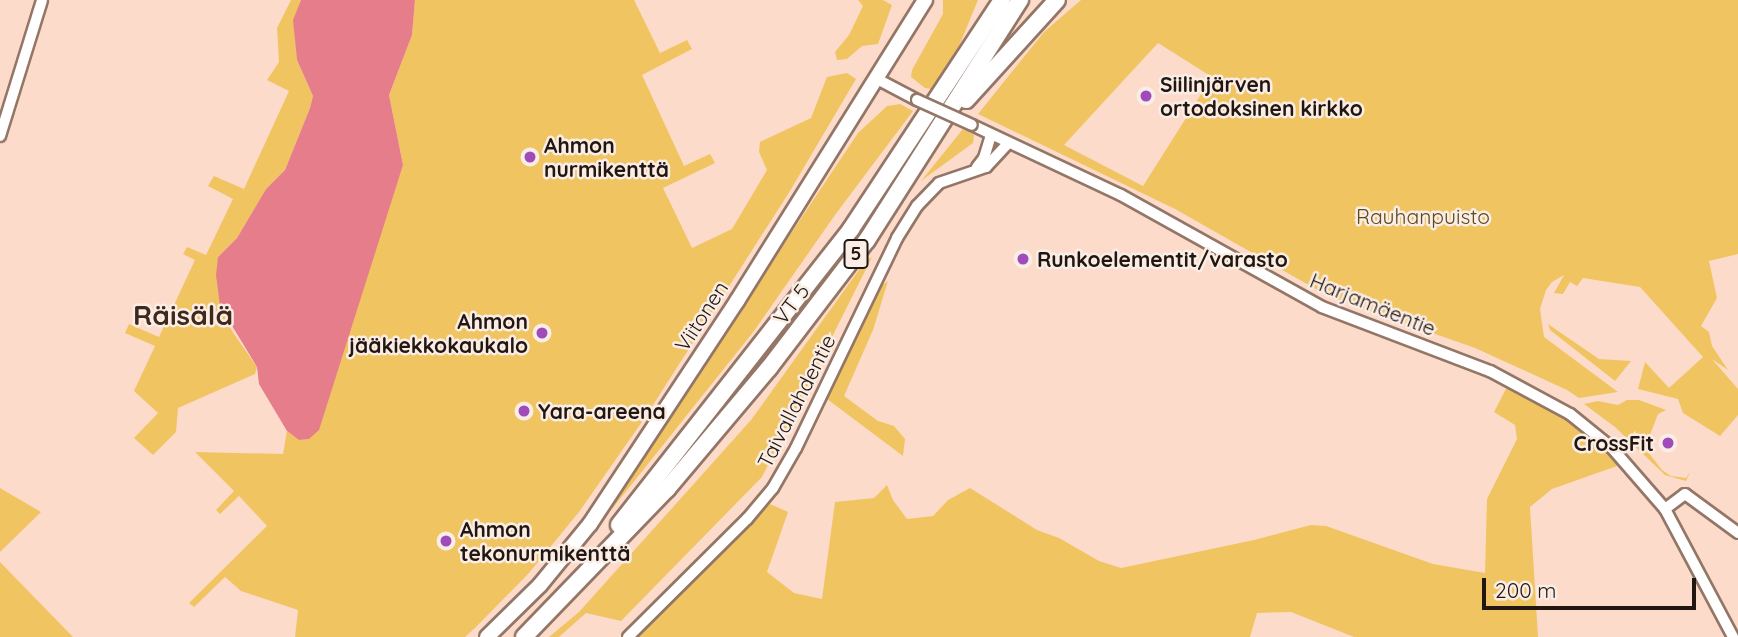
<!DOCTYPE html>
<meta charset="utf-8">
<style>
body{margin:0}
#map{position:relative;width:1738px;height:637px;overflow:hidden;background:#fcdbca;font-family:Quicksand,sans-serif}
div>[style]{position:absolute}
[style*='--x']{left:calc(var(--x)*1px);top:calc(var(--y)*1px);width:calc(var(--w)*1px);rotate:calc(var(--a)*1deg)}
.green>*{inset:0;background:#f1c462}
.water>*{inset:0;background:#e57d8b}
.roads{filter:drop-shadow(2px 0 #947667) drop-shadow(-2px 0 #947667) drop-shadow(0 2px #947667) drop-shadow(0 -2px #947667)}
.minor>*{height:10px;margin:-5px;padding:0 5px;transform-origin:5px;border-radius:5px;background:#fff}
.major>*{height:14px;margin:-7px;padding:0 7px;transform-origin:7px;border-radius:7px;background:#fff}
.highway>*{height:16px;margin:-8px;padding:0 8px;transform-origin:8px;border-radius:8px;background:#fff}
.bridges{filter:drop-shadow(2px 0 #947667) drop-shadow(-2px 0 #947667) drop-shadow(0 2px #947667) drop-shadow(0 -2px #947667)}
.minor-bridge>*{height:10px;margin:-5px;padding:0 5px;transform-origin:5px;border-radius:5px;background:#fff}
.dots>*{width:19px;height:19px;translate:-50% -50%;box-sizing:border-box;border:4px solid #faede6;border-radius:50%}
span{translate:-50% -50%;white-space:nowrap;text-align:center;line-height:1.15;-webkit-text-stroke:5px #faede6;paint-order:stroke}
.shield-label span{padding:2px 5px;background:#faede6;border:2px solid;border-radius:5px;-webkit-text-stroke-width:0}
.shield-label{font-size:19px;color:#211610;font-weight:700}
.poi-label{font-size:21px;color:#211610;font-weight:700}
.left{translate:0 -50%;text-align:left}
.right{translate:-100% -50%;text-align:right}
.park-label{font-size:21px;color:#5c491f}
.street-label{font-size:21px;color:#211610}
.district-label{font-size:28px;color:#40281b;font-weight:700}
.scale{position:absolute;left:1482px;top:578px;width:214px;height:32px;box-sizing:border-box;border:4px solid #211610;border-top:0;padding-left:9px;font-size:21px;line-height:24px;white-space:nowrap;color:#211610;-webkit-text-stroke:5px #faede6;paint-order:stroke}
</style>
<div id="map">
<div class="green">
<i style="clip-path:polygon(291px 0,301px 0,294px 20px,297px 60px,313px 96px,310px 108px,285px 170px,266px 189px,237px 238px,218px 257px,220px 306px,232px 331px,257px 367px,255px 374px,178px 408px,176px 432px,153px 455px,134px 438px,158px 413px,134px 391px,155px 346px,125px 333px,129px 324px,159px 337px,195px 260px,183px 254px,187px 247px,206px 255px,233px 199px,208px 186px,214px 176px,244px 189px,289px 91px,267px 80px,279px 62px,277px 28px)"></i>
<i style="clip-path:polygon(415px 0,634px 0,660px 53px,687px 40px,692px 49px,642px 75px,684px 166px,710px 154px,715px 163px,663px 188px,692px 248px,732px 229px,767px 170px,759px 152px,760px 142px,811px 118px,827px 77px,847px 73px,856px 79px,790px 191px,644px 419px,579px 512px,529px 573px,475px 628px,465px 637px,295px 637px,298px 610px,241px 591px,225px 577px,194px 607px,189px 603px,267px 526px,239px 496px,220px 514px,216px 510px,234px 491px,195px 452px,283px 454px,287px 431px,299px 440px,309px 439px,403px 165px,389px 95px,412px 35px)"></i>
<i style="clip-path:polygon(858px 0,883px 0,892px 5px,878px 44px,862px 46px,847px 59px,837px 60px,835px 52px,849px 35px,863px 6px)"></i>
<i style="clip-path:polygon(943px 0,978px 0,959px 46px,931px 89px,925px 88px,911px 77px,912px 70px,943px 14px)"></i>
<i style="clip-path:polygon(evenodd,1081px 0,1738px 0,1738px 254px,1709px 261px,1717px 298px,1701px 326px,1709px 332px,1712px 346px,1728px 370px,1712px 359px,1738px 389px,1738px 415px,1720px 436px,1683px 413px,1678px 399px,1638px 389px,1645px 362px,1669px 388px,1703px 357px,1640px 287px,1583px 278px,1577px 286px,1570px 282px,1563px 294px,1554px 293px,1564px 275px,1552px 282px,1546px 290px,1540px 309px,1544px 337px,1618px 392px,1579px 398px,1567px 390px,1475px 348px,1330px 297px,1175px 209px,978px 114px,1044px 32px,1081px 0,1158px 43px,1212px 77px,1143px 186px,1064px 145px,1158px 43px)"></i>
<i style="clip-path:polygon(900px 104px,913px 111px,835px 215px,754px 331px,612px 509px,609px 506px,858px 133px,887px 106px)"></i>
<i style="clip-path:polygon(963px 129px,974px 135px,973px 143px,921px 181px)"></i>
<i style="clip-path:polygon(872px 257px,762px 477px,621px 621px,586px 613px,559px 637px,549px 637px,579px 612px,751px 420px,866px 260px)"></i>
<i style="clip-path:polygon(888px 281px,873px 330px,844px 396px,878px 421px,894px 426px,905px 439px,903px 456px,827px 399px,881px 286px)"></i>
<i style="clip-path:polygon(1548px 324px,1599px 359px,1631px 361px,1615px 381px,1550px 330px)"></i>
<i style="clip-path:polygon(1510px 381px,1611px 449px,1617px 466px,1552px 489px,1530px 507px,1538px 637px,1354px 637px,1291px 612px,1257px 613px,1250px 637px,638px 637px,770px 504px,788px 512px,767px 572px,794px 593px,822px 599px,835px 502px,874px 498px,887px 485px,893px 500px,907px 519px,933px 516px,948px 500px,970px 488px,1037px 530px,1059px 538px,1099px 561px,1121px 568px,1254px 540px,1311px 525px,1326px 526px,1433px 564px,1485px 573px,1487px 499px,1517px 439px,1515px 425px,1494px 412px)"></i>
<i style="clip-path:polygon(1627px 400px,1639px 400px,1666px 410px,1658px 414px,1645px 448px,1662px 470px,1671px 476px,1686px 478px,1690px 472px,1686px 481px,1665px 475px,1615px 427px,1584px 404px,1598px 401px,1618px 405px)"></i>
<i style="clip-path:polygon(0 488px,41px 512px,0 552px)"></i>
<i style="clip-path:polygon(0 562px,73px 637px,0 637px)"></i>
</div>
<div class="water">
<i style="clip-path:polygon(301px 0,415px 0,412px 35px,389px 95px,403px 165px,319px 430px,309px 439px,299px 440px,287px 431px,259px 384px,257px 367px,220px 306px,216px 275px,218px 257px,237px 238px,266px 189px,285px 170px,310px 108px,313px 96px,297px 60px,293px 20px)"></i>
</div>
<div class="roads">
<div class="minor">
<i style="--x:877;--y:79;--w:45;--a:27.7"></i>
<i style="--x:972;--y:125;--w:165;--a:25.2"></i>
<i style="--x:1121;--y:195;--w:230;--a:29.1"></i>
<i style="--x:1322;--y:307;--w:180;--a:20.9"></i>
<i style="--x:1490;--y:371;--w:91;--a:28.3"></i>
<i style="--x:1570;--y:414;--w:54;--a:39"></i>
<i style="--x:1612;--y:448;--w:81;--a:49"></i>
<i style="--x:1665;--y:509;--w:145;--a:62"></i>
<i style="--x:0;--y:136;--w:142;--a:-72.8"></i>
<i style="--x:977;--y:167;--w:11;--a:-52"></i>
<i style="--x:984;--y:158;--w:24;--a:-73"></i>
<i style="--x:1665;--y:509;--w:25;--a:-37"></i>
<i style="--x:1685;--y:494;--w:66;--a:36.3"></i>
<i style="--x:628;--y:637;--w:168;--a:-44.8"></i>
<i style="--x:747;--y:519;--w:40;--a:-50"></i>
<i style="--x:773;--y:488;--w:46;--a:-60.1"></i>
<i style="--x:796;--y:448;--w:233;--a:-64.3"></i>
<i style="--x:897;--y:238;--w:38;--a:-58"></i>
<i style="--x:917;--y:206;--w:32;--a:-46"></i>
<i style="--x:939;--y:183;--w:50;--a:-18.8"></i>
<i style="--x:986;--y:167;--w:33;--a:-47"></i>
</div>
<div class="major">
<i style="--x:487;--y:637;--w:74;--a:-44.5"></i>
<i style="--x:540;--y:585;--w:79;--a:-50.7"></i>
<i style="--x:590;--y:524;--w:267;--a:-56.6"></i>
<i style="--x:737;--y:301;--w:355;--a:-58"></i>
</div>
<div class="highway">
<i style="--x:966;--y:100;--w:135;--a:-47.7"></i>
<i style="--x:619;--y:525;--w:376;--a:-51.9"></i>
<i style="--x:851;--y:229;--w:274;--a:-56.6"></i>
<i style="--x:524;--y:637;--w:206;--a:-46"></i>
<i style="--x:667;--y:489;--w:158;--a:-49.9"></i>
<i style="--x:769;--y:368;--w:161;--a:-52.6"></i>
<i style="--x:867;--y:240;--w:285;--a:-57.5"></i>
</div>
</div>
<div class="bridges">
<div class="minor-bridge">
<i style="--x:917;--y:100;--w:60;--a:24.4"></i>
</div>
</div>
<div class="dots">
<i style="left:1146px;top:96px;background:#9f4bb9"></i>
<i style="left:530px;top:157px;background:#9f4bb9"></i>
<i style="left:1023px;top:259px;background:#9f4bb9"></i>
<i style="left:542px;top:333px;background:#9f4bb9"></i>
<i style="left:524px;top:411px;background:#9f4bb9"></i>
<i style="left:1668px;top:443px;background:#9f4bb9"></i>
<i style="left:446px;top:541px;background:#9f4bb9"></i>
</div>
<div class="shield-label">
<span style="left:856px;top:254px">5</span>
</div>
<div class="poi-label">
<span class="left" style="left:1160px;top:96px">Siilinjärven<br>ortodoksinen kirkko</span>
<span class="left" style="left:544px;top:157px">Ahmon<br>nurmikenttä</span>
<span class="left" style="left:1037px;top:259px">Runkoelementit/varasto</span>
<span class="right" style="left:528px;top:333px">Ahmon<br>jääkiekkokaukalo</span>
<span class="left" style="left:538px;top:411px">Yara-areena</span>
<span class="right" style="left:1654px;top:443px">CrossFit</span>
<span class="left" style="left:460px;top:541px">Ahmon<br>tekonurmikenttä</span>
</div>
<div class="park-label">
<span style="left:1423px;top:216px">Rauhanpuisto</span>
</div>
<div class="street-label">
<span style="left:791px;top:304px;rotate:-53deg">VT 5</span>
<span style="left:1373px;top:304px;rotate:22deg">Harjamäentie</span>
<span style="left:701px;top:316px;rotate:-57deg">Viitonen</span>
<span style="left:796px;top:401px;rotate:-63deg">Taivallahdentie</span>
</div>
<div class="district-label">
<span style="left:183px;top:315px">Räisälä</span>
</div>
<div class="scale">200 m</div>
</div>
